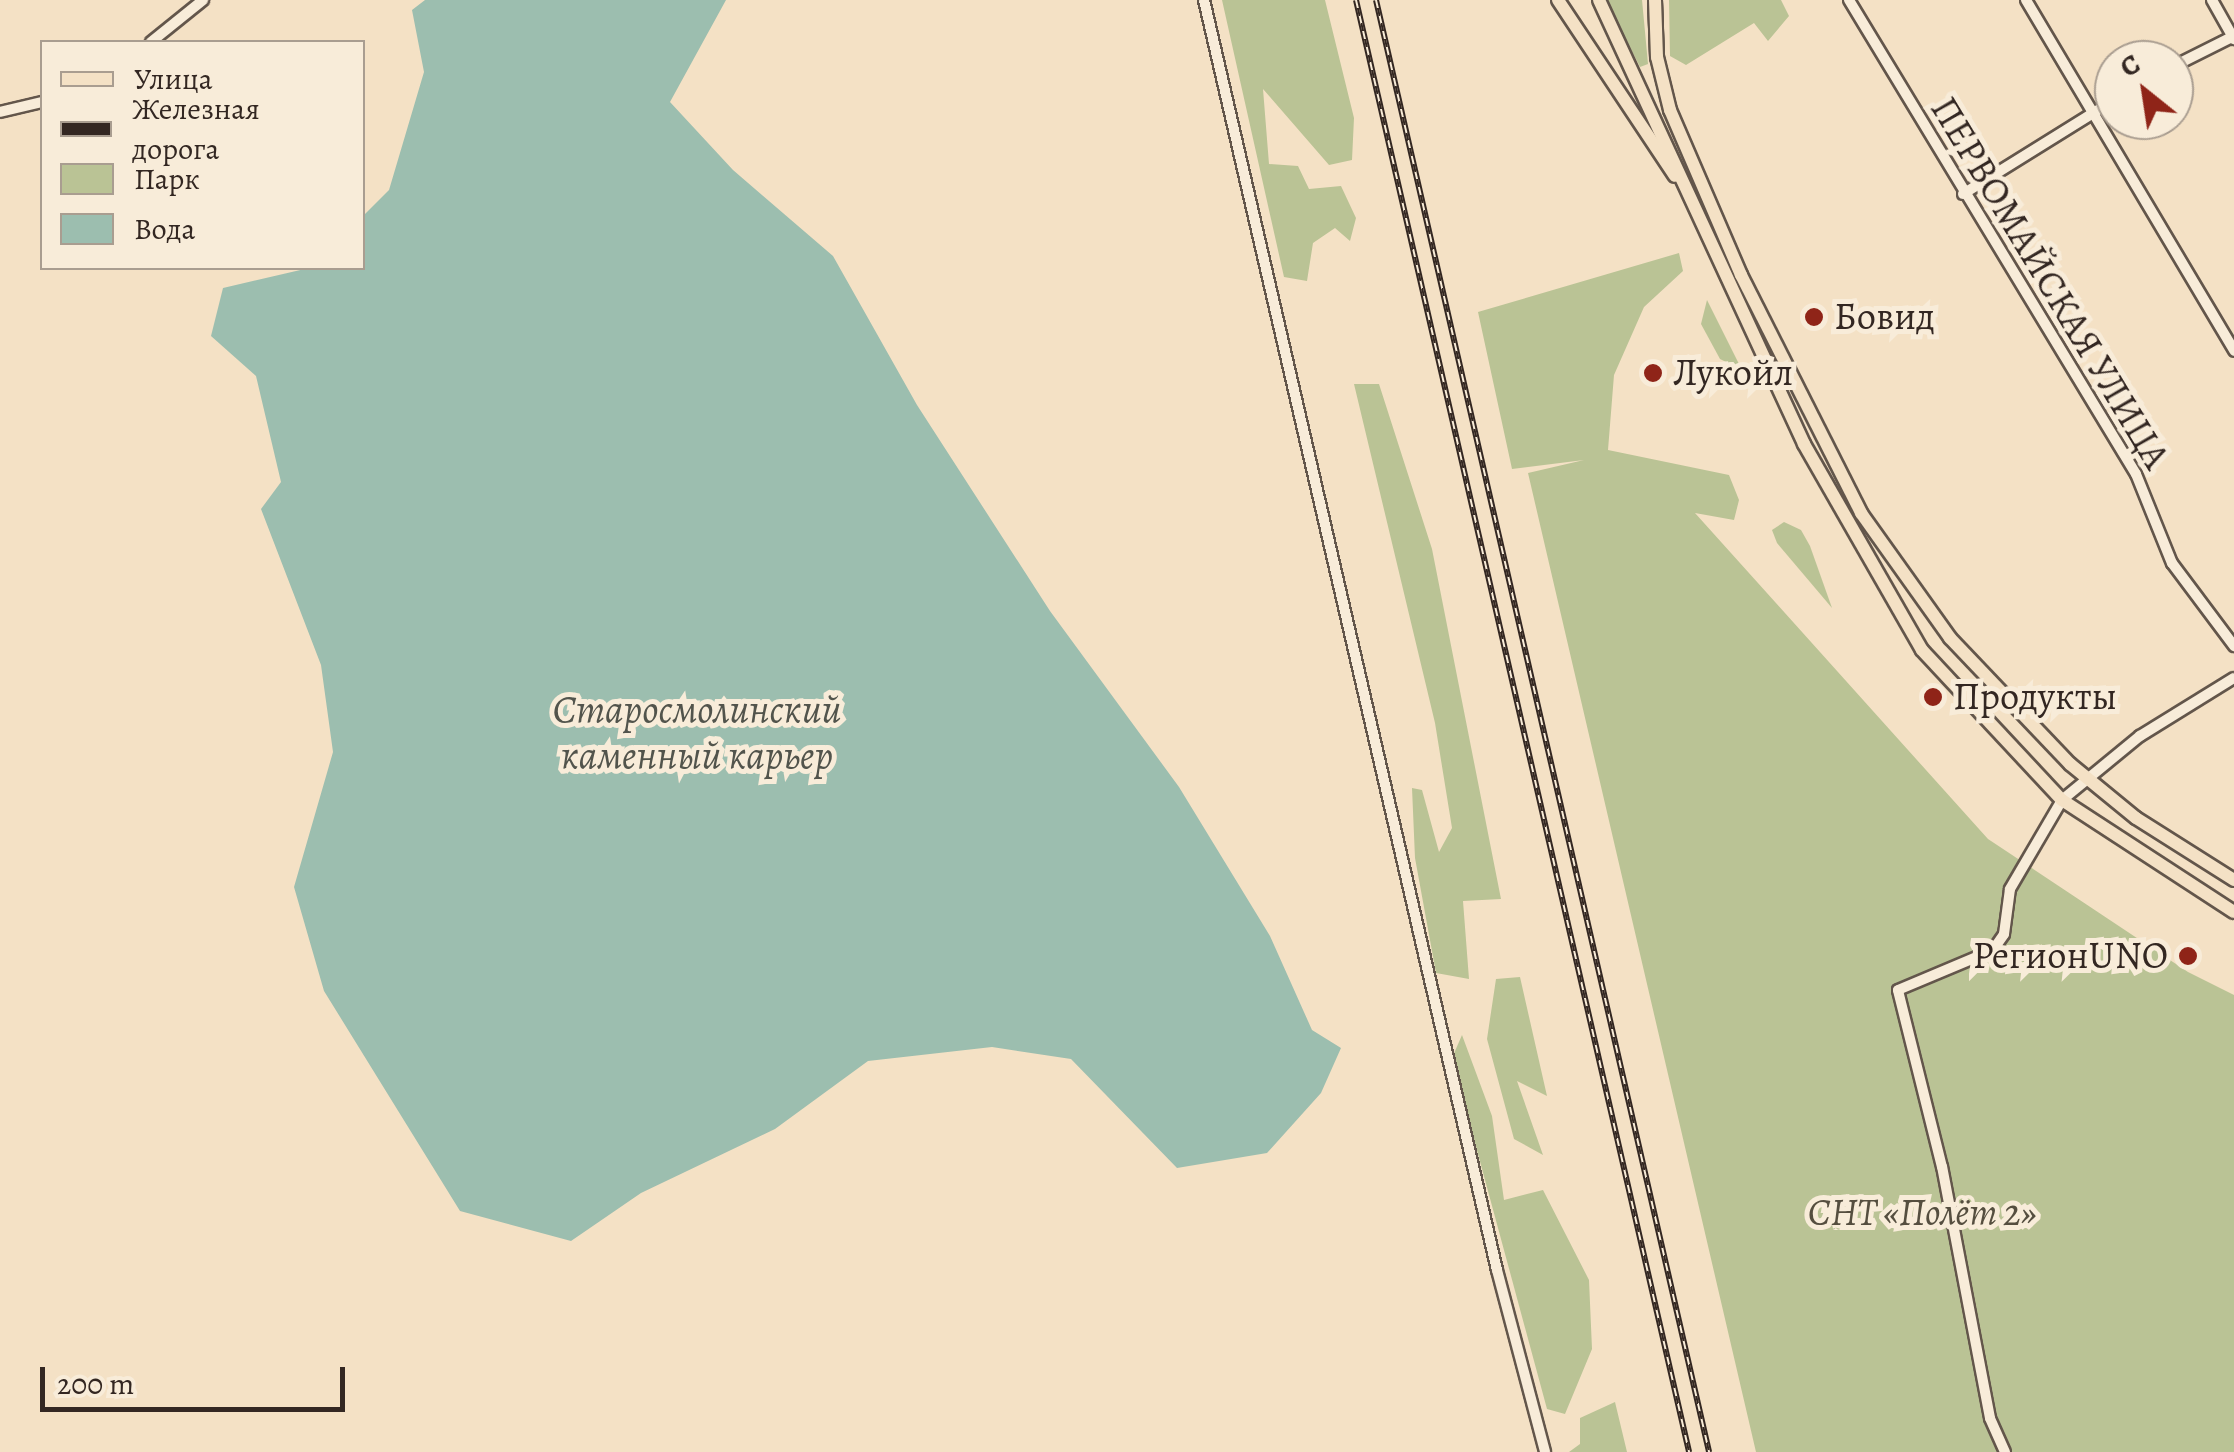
<!DOCTYPE html>
<meta charset="utf-8">
<style>
body{margin:0}
#map{position:relative;width:2234px;height:1452px;overflow:hidden;background:#f4e1c5;font-family:Alegreya,serif}
div>[style]{position:absolute}
[style*='--x']{left:calc(var(--x)*1px);top:calc(var(--y)*1px);width:calc(var(--w)*1px);rotate:calc(var(--a)*1deg)}
.green>*{inset:0;background:#bac395}
.water>*{inset:0;background:#9cbeaf}
.roads{filter:drop-shadow(2px 0 #63564b) drop-shadow(-2px 0 #63564b) drop-shadow(0 2px #63564b) drop-shadow(0 -2px #63564b)}
.minor>*{height:10px;margin:-5px;padding:0 5px;transform-origin:5px;border-radius:5px;background:#f8ecd9}
.major>*{height:12px;margin:-6px;padding:0 6px;transform-origin:6px;border-radius:6px;background:#f4e1c5}
.rail>*{height:6px;margin-top:-3px;transform-origin:0;background:repeating-linear-gradient(90deg,#f8ecd9 0 8px,#332722 0 16px);box-sizing:border-box;border-block:2px solid #332722}
.dots>*{width:28px;height:28px;translate:-50% -50%;box-sizing:border-box;border:5px solid #f8ecd9;border-radius:50%}
span{translate:-50% -50%;white-space:nowrap;text-align:center;line-height:1.15;-webkit-text-stroke:10px #f8ecd9;paint-order:stroke}
.street-label{font-size:38px;color:#332722}
.poi-label{font-size:38px;color:#332722}
.left{translate:0 -50%;text-align:left}
.right{translate:-100% -50%;text-align:right}
.park-label{font-size:38px;color:#554e3f;font-style:italic}
.water-label{font-size:40px;color:#52544c;font-style:italic}
.legend{position:absolute;left:40px;top:40px;width:325px;height:230px;box-sizing:border-box;background:#f8ecd9;border:2px solid #a99d90;margin:0;padding:12px 18px;list-style:none;font-size:30px;color:#332722}
.legend li{display:flex;align-items:center;gap:20px;height:50px}
.legend b{width:50px;border:2px solid #a99d90}
.north{position:absolute;left:2094px;top:40px;width:100px;height:100px;box-sizing:border-box;background:#f8ecd9;border:2px solid #a99d90;border-radius:50%;rotate:330deg;font-size:28px;font-weight:700;line-height:40px;text-align:center;color:#332722}
.north::after{content:'';display:block;margin:auto;width:35px;height:45px;background:#8f2418;clip-path:polygon(50% 0,100% 100%,50% 72%,0 100%)}
.scale{position:absolute;left:40px;top:1367px;width:305px;height:45px;box-sizing:border-box;border:5px solid #332722;border-top:0;padding-left:12px;font-size:30px;line-height:35px;white-space:nowrap;color:#332722;-webkit-text-stroke:8px #f8ecd9;paint-order:stroke}
</style>
<div id="map">
<div class="green">
<i style="clip-path:polygon(1222px 0,1325px 0,1354px 118px,1352px 160px,1329px 165px,1263px 89px,1269px 164px,1298px 166px,1309px 189px,1341px 186px,1356px 218px,1350px 241px,1335px 228px,1313px 243px,1307px 281px,1284px 277px)"></i>
<i style="clip-path:polygon(1606px 0,1642px 0,1648px 64px,1640px 67px)"></i>
<i style="clip-path:polygon(1669px 0,1781px 0,1789px 16px,1768px 41px,1754px 23px,1686px 65px,1670px 56px)"></i>
<i style="clip-path:polygon(1679px 253px,1683px 271px,1644px 307px,1614px 375px,1608px 450px,1729px 475px,1739px 500px,1734px 520px,1695px 513px,1988px 839px,2188px 972px,2234px 995px,2234px 1452px,1756px 1452px,1528px 473px,1584px 460px,1512px 469px,1478px 312px)"></i>
<i style="clip-path:polygon(1707px 300px,1742px 370px,1720px 359px,1701px 324px)"></i>
<i style="clip-path:polygon(1354px 384px,1379px 384px,1432px 549px,1501px 899px,1463px 901px,1469px 979px,1436px 973px,1415px 858px,1412px 788px,1422px 790px,1439px 852px,1452px 828px,1435px 723px)"></i>
<i style="clip-path:polygon(1784px 522px,1801px 530px,1810px 546px,1832px 608px,1777px 543px,1772px 530px)"></i>
<i style="clip-path:polygon(1520px 977px,1547px 1096px,1517px 1081px,1543px 1155px,1514px 1139px,1487px 1039px,1496px 979px)"></i>
<i style="clip-path:polygon(1462px 1035px,1492px 1116px,1504px 1200px,1543px 1190px,1589px 1280px,1592px 1349px,1565px 1414px,1547px 1409px,1452px 1058px)"></i>
<i style="clip-path:polygon(1615px 1402px,1627px 1452px,1569px 1452px,1580px 1444px,1580px 1418px)"></i>
</div>
<div class="water">
<i style="clip-path:polygon(425px 0,726px 0,670px 102px,733px 170px,833px 256px,917px 405px,1050px 611px,1179px 787px,1270px 936px,1312px 1030px,1341px 1048px,1321px 1093px,1267px 1153px,1177px 1168px,1071px 1059px,992px 1047px,868px 1061px,775px 1129px,641px 1193px,571px 1241px,460px 1211px,324px 991px,294px 887px,333px 752px,321px 665px,261px 509px,281px 482px,256px 376px,211px 336px,223px 288px,309px 268px,362px 268px,363px 216px,389px 190px,424px 72px,412px 10px)"></i>
</div>
<div class="roads">
<div class="minor">
<i style="--x:1204;--y:0;--w:1303;--a:77.01"></i>
<i style="--x:1497;--y:1270;--w:188;--a:75.2"></i>
<i style="--x:1849;--y:0;--w:554;--a:58.81"></i>
<i style="--x:2136;--y:474;--w:96;--a:68"></i>
<i style="--x:2172;--y:563;--w:104;--a:53.2"></i>
<i style="--x:2026;--y:0;--w:408;--a:59.3"></i>
<i style="--x:2212;--y:0;--w:45;--a:60.6"></i>
<i style="--x:151;--y:42;--w:67;--a:-38.9"></i>
<i style="--x:2174;--y:66;--w:67;--a:-26.6"></i>
<i style="--x:0;--y:112;--w:43;--a:-13.4"></i>
<i style="--x:1963;--y:194;--w:178;--a:-31.9"></i>
<i style="--x:2005;--y:1452;--w:37;--a:-114"></i>
<i style="--x:1990;--y:1418;--w:256;--a:-100.8"></i>
<i style="--x:1942;--y:1167;--w:182;--a:-104"></i>
<i style="--x:1898;--y:990;--w:103;--a:-22.8"></i>
<i style="--x:1993;--y:950;--w:19;--a:-55"></i>
<i style="--x:2004;--y:934;--w:45;--a:-82.4"></i>
<i style="--x:2010;--y:889;--w:103;--a:-59.7"></i>
<i style="--x:2062;--y:800;--w:101;--a:-39.4"></i>
<i style="--x:2140;--y:736;--w:110;--a:-31.7"></i>
</div>
<div class="major">
<i style="--x:1558;--y:0;--w:211;--a:56.4"></i>
<i style="--x:1599;--y:0;--w:489;--a:65.2"></i>
<i style="--x:1804;--y:444;--w:237;--a:60.2"></i>
<i style="--x:1922;--y:650;--w:205;--a:47"></i>
<i style="--x:2062;--y:800;--w:205;--a:33.1"></i>
<i style="--x:1655;--y:0;--w:57;--a:88"></i>
<i style="--x:1657;--y:57;--w:55;--a:76.2"></i>
<i style="--x:1670;--y:110;--w:180;--a:66.7"></i>
<i style="--x:1741;--y:275;--w:267;--a:63.2"></i>
<i style="--x:1861;--y:513;--w:153;--a:54.5"></i>
<i style="--x:1950;--y:638;--w:174;--a:46.4"></i>
<i style="--x:2070;--y:764;--w:85;--a:39.3"></i>
<i style="--x:2136;--y:818;--w:116;--a:32.3"></i>
</div>
</div>
<div class="rail">
<i style="--x:1356;--y:0;--w:1490;--a:77.08"></i>
<i style="--x:1376;--y:0;--w:1490;--a:77.08"></i>
</div>
<div class="dots">
<i style="left:1814px;top:317px;background:#8f2418"></i>
<i style="left:1653px;top:373px;background:#8f2418"></i>
<i style="left:1933px;top:697px;background:#8f2418"></i>
<i style="left:2188px;top:956px;background:#8f2418"></i>
</div>
<div class="street-label">
<span style="left:2050px;top:283px;rotate:59deg">ПЕРВОМАЙСКАЯ УЛИЦА</span>
</div>
<div class="poi-label">
<span class="left" style="left:1834px;top:317px">Бовид</span>
<span class="left" style="left:1673px;top:373px">Лукойл</span>
<span class="left" style="left:1953px;top:697px">Продукты</span>
<span class="right" style="left:2168px;top:956px">РегионUNO</span>
</div>
<div class="park-label">
<span style="left:1922px;top:1213px">СНТ «Полёт 2»</span>
</div>
<div class="water-label">
<span style="left:697px;top:733px">Старосмолинский<br>каменный карьер</span>
</div>
<ul class="legend">
<li><b style="height:12px;background:#f4e1c5"></b>Улица</li>
<li><b style="height:12px;background:#332722"></b>Железная дорога</li>
<li><b style="height:28px;background:#bac395"></b>Парк</li>
<li><b style="height:28px;background:#9cbeaf"></b>Вода</li>
</ul>
<div class="north">С</div>
<div class="scale">200 m</div>
</div>
